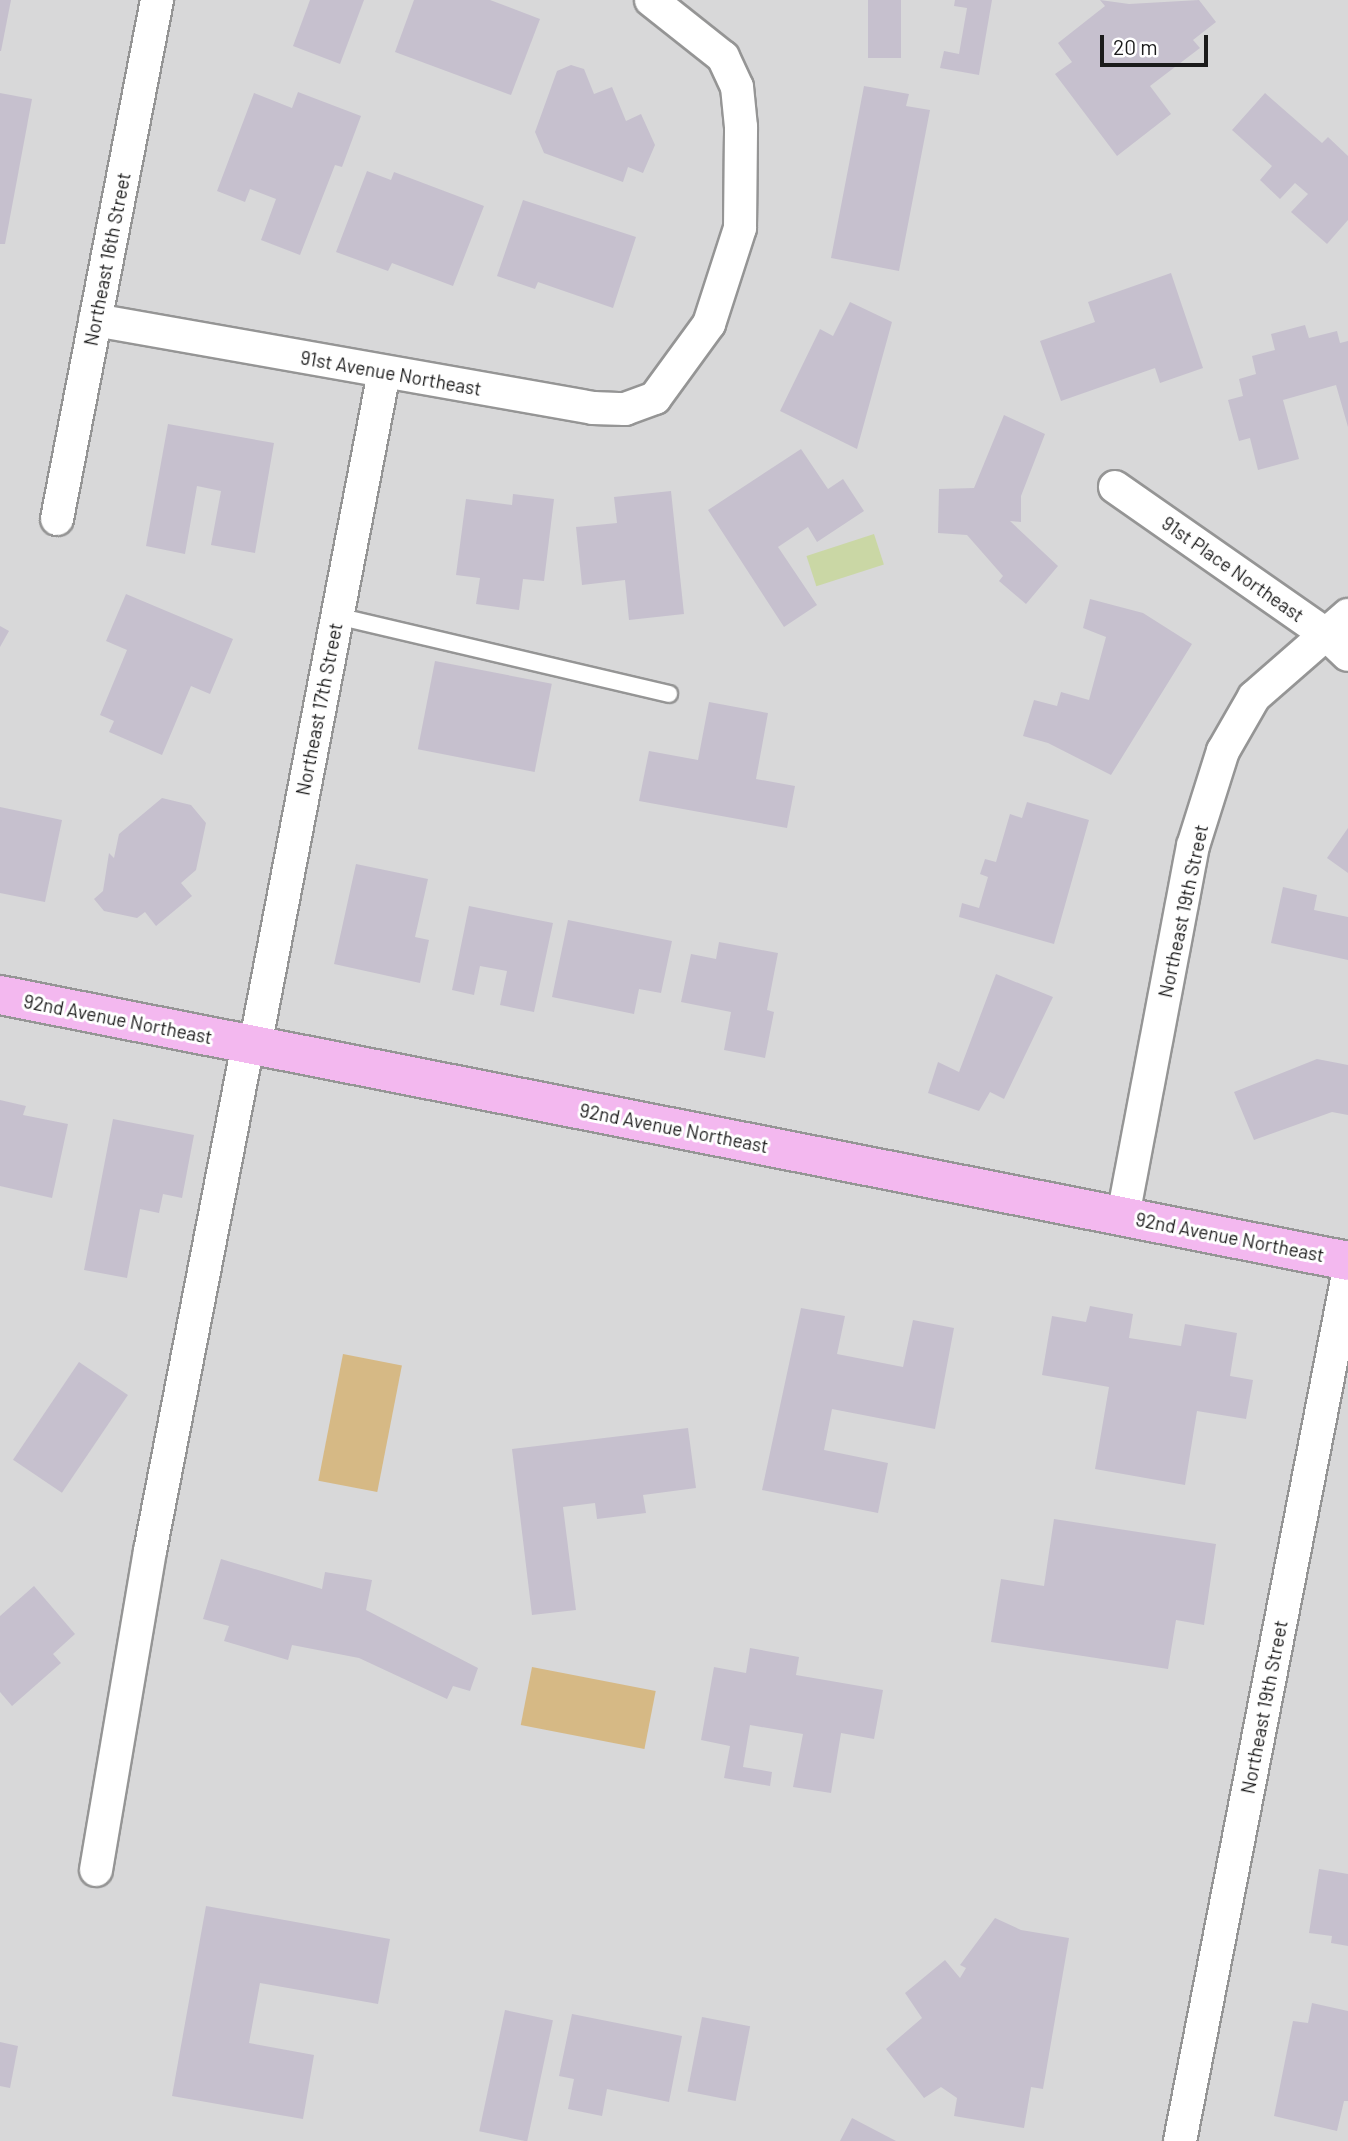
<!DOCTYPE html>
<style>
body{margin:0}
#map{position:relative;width:1348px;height:2141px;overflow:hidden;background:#e9e2ec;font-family:Barlow,sans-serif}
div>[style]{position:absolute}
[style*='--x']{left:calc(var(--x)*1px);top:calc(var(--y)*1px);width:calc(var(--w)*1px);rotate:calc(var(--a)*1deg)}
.residential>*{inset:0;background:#d8d8d9;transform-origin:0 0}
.pitch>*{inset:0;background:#d6b985;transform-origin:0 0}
.water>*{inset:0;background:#cad7a5;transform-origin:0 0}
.building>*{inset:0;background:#c6c0ce;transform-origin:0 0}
.roads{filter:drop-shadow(2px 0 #959595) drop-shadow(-2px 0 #959595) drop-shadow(0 2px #959595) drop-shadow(0 -2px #959595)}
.lane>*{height:16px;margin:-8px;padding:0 8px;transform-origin:8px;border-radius:8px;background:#fff}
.street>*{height:32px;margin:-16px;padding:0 16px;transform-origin:16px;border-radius:16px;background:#fff}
.secondary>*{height:38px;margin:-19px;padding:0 19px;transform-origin:19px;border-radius:19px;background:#f3b8ef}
span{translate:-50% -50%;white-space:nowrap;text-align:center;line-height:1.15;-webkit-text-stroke:6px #fff;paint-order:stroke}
.street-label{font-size:19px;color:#1b1b1b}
.scale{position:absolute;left:1100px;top:35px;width:108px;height:32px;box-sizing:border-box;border:4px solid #1b1b1b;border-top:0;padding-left:9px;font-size:21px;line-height:24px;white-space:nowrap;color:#1b1b1b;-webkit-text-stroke:5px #fff;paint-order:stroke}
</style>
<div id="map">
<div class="residential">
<i style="left:0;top:0;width:1348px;height:2141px"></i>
</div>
<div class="pitch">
<i style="left:343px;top:1354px;width:60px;height:129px;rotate:11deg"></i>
<i style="left:532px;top:1667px;width:126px;height:59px;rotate:11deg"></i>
</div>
<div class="water">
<i style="left:874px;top:534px;width:32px;height:71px;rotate:72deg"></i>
</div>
<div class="building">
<i style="clip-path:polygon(0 0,11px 0,1px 51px,0 51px)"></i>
<i style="clip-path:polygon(310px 0,364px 0,340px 64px,293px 46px)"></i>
<i style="clip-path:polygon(414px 0,490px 0,540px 19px,511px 95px,395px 52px)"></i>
<i style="left:868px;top:0;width:33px;height:58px"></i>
<i style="clip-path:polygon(955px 0,992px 0,979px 75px,940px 68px,944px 51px,959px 54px,967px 8px,954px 6px)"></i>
<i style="clip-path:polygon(1100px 0,1129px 4px,1199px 0,1216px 22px,1193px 40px,1200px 48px,1150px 86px,1171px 114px,1117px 156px,1055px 74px,1072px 62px,1058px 43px,1105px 6px)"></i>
<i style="clip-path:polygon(571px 65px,584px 69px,594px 94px,612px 87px,626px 121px,641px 114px,655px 145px,643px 173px,628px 167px,623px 182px,544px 153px,535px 132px,557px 71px)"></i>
<i style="clip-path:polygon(864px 86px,909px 94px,906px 106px,930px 110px,899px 271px,831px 258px)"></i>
<i style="clip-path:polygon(298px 92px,361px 116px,342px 167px,335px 165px,300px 255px,261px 240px,276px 199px,250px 189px,245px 202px,217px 191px,254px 93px,292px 108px)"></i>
<i style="clip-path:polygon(0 93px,32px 99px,5px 244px,0 244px)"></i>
<i style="clip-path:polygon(1265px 93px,1322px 143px,1328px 137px,1348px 156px,1348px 220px,1327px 244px,1291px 212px,1308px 194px,1295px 183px,1280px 199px,1260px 180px,1272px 166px,1232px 130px)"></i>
<i style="clip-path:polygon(367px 171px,391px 180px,394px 172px,484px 206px,453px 286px,392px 263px,388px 271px,336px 252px)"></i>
<i style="clip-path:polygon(523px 200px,636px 237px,613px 308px,538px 282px,535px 289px,497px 276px)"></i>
<i style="clip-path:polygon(1171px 273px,1203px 368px,1160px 383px,1155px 368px,1061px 401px,1040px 341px,1095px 322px,1088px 302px)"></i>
<i style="clip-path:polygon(850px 302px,892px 322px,857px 449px,780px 411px,820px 329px,833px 336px)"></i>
<i style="clip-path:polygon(1305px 325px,1309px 338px,1337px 331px,1340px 343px,1348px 341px,1348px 427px,1336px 385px,1283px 400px,1299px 459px,1258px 470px,1250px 438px,1239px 441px,1228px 400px,1243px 396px,1239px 379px,1256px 374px,1252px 356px,1275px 350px,1271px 334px)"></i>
<i style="clip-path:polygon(1004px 415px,1045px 434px,1021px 496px,1021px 522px,1010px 521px,1058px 566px,1026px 604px,999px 581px,1003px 576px,967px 535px,938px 533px,939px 489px,974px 488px)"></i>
<i style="clip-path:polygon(168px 424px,274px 443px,255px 553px,211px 545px,221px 491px,197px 486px,185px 554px,146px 546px)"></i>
<i style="clip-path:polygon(801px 449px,828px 489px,843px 479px,864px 511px,817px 542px,808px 527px,778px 547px,817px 605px,784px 627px,708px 510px)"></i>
<i style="clip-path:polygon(671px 491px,684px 614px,629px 620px,625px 580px,582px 585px,576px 527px,617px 523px,614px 497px)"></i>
<i style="clip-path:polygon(513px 494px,554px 499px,544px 581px,523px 579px,519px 610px,476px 604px,480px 578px,456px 575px,466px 499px,512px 505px)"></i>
<i style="clip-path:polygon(126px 594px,233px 639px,210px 694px,191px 686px,162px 755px,109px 732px,114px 721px,100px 715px,127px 650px,106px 641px)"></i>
<i style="clip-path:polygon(1090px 599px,1143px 613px,1192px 644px,1111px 775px,1048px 743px,1023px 736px,1034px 700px,1057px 706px,1061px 692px,1089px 700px,1106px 637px,1083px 628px)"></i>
<i style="clip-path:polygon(0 626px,9px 631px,0 647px)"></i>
<i style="left:435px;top:661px;width:119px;height:90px;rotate:11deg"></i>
<i style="clip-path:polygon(709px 702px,768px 713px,756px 779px,795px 786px,787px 828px,639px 801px,649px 751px,698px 760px)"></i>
<i style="clip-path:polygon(162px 798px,191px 805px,206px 823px,196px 870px,181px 883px,192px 896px,156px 926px,145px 912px,137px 918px,104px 911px,94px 899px,103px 891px,109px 853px,114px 858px,119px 834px)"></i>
<i style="clip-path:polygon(1027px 802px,1089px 820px,1054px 944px,959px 917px,962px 903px,979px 908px,988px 877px,980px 874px,985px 859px,996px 862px,1010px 814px,1022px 818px)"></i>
<i style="clip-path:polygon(0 807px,62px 820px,45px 902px,0 893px)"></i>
<i style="clip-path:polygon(1348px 828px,1348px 873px,1327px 858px)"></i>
<i style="clip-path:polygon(356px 864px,428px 879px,415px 937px,429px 940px,420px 983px,334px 964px)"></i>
<i style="clip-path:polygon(1283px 887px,1317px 895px,1314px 910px,1348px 917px,1348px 960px,1271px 943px)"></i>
<i style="clip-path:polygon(469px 906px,553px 923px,534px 1012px,500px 1005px,507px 971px,480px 966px,474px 995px,452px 990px)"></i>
<i style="clip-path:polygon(568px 920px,672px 941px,661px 993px,639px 989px,634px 1014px,552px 997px)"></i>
<i style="clip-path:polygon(719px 942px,778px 953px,767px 1010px,774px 1012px,765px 1058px,724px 1050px,731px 1012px,681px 1002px,691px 954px,716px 959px)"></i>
<i style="clip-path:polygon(996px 974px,1053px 997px,1004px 1099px,990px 1092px,979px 1111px,928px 1093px,938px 1062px,959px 1072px)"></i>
<i style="clip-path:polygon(1317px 1059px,1348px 1065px,1348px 1115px,1332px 1112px,1254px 1140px,1234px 1092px)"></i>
<i style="clip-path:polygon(0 1100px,26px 1106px,23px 1115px,68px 1124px,52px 1198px,0 1186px)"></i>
<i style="clip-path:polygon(113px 1119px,194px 1135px,182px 1198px,163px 1194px,159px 1213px,140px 1209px,127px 1278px,84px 1270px)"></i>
<i style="clip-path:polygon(1090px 1306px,1133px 1314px,1129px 1338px,1181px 1346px,1185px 1324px,1237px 1333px,1230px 1376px,1253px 1380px,1246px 1419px,1197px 1411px,1185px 1485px,1095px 1469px,1109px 1387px,1042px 1375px,1052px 1316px,1086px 1322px)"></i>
<i style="clip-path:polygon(801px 1308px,845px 1316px,837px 1354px,903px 1367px,913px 1320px,954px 1328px,935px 1429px,832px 1409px,824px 1450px,888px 1463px,878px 1513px,762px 1490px)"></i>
<i style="left:79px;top:1362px;width:59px;height:118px;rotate:34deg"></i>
<i style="clip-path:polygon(688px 1428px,696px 1488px,643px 1495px,646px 1513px,597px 1519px,595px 1503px,563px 1507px,576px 1610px,532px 1615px,512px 1449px)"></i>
<i style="clip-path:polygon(1054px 1519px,1216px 1544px,1204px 1625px,1176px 1620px,1168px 1669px,991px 1642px,1001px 1579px,1044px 1586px)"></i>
<i style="clip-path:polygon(221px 1559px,322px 1589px,325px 1572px,372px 1580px,366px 1610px,478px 1668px,470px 1691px,453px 1686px,447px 1699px,359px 1658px,292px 1645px,288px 1660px,224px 1641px,229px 1626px,203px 1619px)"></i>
<i style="clip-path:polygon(34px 1586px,75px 1634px,53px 1654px,61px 1663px,12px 1706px,0 1692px,0 1616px)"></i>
<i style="clip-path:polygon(750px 1648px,799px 1657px,796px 1675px,883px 1690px,874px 1739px,841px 1733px,831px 1793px,793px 1787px,803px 1734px,750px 1725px,743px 1767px,772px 1772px,770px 1786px,724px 1778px,730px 1746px,701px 1740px,714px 1667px,746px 1673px)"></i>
<i style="clip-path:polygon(1319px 1869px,1348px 1874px,1348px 1946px,1331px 1943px,1332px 1936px,1309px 1933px)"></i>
<i style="clip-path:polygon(206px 1906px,390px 1939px,378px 2004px,260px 1983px,249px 2043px,314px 2055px,303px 2119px,172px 2096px)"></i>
<i style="clip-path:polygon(995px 1918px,1021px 1930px,1069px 1938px,1043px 2089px,1031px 2087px,1024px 2128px,954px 2116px,957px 2098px,941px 2087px,924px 2098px,886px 2049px,922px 2018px,905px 1993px,945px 1960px,960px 1978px,966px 1968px,960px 1965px)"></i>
<i style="clip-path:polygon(1312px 2003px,1348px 2011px,1348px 2101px,1344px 2101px,1337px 2131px,1274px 2116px,1293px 2021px,1308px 2023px)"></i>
<i style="left:505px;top:2010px;width:49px;height:124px;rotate:12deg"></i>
<i style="clip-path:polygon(572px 2014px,682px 2036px,669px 2102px,607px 2089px,602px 2116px,568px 2109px,574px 2079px,559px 2076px)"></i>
<i style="left:702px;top:2017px;width:49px;height:76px;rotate:11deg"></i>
<i style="clip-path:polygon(0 2042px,18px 2046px,10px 2088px,0 2086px)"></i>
<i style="clip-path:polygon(852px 2118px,896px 2141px,840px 2141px)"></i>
</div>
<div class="roads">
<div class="lane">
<i style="--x:337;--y:616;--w:341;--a:13.2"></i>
</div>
<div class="street">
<i style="--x:95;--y:320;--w:506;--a:10.02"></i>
<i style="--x:593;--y:408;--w:32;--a:2"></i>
<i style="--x:625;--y:409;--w:32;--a:-20"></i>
<i style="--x:655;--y:398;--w:92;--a:-53.9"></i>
<i style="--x:709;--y:324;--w:101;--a:-72.1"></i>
<i style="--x:740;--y:228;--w:101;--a:-89.4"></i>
<i style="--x:741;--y:127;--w:40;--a:-95.7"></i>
<i style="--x:737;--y:87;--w:33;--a:-115"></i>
<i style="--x:723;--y:57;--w:92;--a:-141.6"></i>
<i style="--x:1115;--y:487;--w:257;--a:34.9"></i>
<i style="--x:1326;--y:634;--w:30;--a:44"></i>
<i style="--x:57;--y:519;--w:529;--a:-79.09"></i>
<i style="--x:255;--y:1046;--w:686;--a:-79.16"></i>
<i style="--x:1123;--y:1216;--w:377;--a:-79.3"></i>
<i style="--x:1193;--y:846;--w:100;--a:-72.5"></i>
<i style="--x:1223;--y:751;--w:62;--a:-60.1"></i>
<i style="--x:1254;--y:697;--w:125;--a:-41.1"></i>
<i style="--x:96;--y:1870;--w:324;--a:-80.4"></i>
<i style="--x:150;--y:1551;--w:516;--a:-79.06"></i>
<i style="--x:1180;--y:2141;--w:883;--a:-79.03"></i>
</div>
<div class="secondary">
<i style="--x:0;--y:995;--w:1374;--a:11.16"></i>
</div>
</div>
<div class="street-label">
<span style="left:107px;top:259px;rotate:-79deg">Northeast 16th Street</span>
<span style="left:391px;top:373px;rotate:10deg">91st Avenue Northeast</span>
<span style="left:1233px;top:569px;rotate:35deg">91st Place Northeast</span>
<span style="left:319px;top:709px;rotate:-79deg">Northeast 17th Street</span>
<span style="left:1183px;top:911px;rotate:-78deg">Northeast 19th Street</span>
<span style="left:118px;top:1019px;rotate:11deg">92nd Avenue Northeast</span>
<span style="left:674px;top:1128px;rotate:11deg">92nd Avenue Northeast</span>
<span style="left:1230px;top:1237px;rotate:11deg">92nd Avenue Northeast</span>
<span style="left:1264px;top:1707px;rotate:-79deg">Northeast 19th Street</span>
</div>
<div class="scale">20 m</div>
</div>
